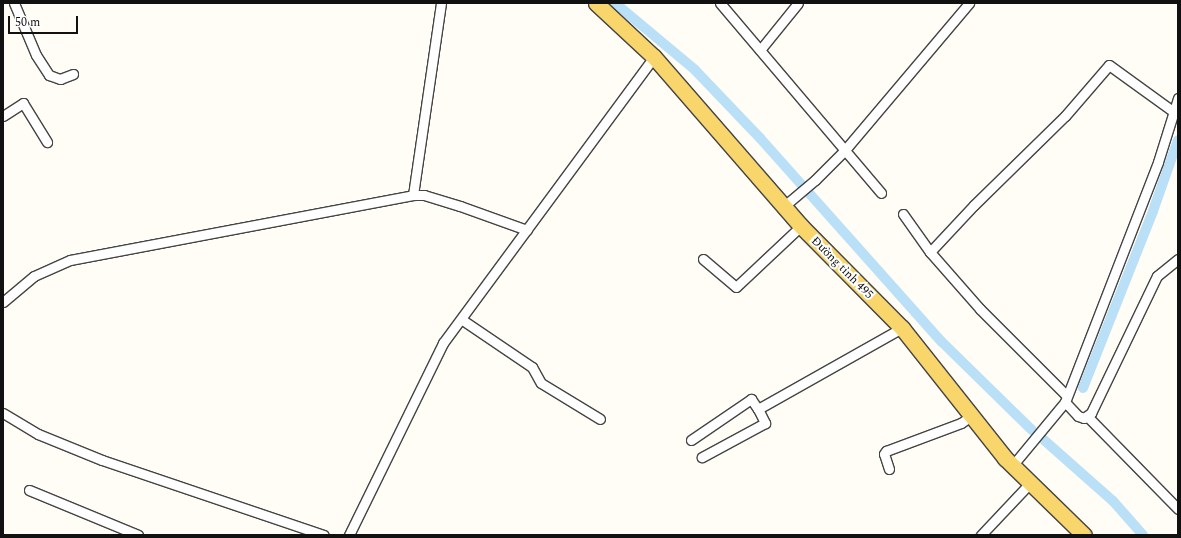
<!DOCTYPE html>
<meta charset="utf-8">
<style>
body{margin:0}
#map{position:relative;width:1181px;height:538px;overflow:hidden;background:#fffdf5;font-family:Spectral,serif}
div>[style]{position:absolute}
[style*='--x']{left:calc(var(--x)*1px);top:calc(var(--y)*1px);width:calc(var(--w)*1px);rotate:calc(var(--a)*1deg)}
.canal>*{height:10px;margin:-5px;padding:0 5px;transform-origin:5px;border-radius:5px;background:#b9e0f7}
.roads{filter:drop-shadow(1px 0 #444) drop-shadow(-1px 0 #444) drop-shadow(0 1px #444) drop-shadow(0 -1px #444)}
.street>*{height:9px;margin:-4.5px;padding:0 4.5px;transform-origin:4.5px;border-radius:4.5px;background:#fff}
.primary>*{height:15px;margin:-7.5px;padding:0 7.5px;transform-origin:7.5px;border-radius:7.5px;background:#f9d66b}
span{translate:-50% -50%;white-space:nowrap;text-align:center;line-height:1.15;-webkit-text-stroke:4px #fff;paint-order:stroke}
.street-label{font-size:12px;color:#111}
.frame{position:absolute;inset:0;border:4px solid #111;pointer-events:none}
.scale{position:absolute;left:8px;top:16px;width:70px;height:18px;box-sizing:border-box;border:2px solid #111;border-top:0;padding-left:5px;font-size:12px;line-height:14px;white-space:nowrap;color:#111;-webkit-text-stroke:3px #fff;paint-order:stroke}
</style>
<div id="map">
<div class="canal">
<i style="--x:615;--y:3;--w:104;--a:39.9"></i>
<i style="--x:695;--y:70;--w:94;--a:46.3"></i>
<i style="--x:760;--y:138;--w:273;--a:48.3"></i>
<i style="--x:942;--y:342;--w:126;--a:44.4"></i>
<i style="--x:1083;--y:388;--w:190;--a:-68.4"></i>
<i style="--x:1153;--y:211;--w:75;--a:-70.6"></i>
<i style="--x:1044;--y:440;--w:92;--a:41.5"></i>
<i style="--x:1113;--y:501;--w:45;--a:48.6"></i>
</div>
<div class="roads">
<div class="street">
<i style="--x:14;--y:3;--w:56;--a:67.1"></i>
<i style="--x:36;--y:55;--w:24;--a:57"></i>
<i style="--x:49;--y:75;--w:12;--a:20"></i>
<i style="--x:60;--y:79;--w:14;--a:-21"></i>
<i style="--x:720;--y:3;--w:249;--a:49.7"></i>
<i style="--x:760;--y:50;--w:60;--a:-51"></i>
<i style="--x:3;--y:116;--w:24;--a:-33"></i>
<i style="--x:23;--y:103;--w:46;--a:58.4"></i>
<i style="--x:413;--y:195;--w:194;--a:-81.7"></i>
<i style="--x:783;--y:207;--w:42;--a:-40.2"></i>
<i style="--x:815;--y:180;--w:41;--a:-45"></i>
<i style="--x:844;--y:151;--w:194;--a:-49.8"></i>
<i style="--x:903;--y:214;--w:47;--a:54.6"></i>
<i style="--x:930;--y:252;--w:76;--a:48.7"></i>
<i style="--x:980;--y:309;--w:122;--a:45"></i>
<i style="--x:930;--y:252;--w:64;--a:-46.9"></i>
<i style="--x:974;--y:205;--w:127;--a:-44.4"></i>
<i style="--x:1065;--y:116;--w:67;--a:-49.2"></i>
<i style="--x:1109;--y:65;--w:80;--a:35.9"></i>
<i style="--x:703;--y:259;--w:43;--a:40.3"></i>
<i style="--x:736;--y:287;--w:89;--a:-43.2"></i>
<i style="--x:3;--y:302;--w:40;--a:-40"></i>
<i style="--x:34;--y:276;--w:39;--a:-24"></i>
<i style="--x:70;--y:260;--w:349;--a:-10.7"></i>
<i style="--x:413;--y:195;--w:11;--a:0"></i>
<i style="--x:424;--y:195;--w:38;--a:17"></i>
<i style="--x:460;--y:206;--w:71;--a:19.7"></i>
<i style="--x:461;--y:319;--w:86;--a:34.1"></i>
<i style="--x:532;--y:367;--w:18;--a:61"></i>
<i style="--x:541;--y:383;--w:69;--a:31.4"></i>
<i style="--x:1065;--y:402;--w:257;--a:-68.8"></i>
<i style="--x:1158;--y:162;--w:67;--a:-72.6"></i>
<i style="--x:758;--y:409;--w:165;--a:-29.4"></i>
<i style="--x:3;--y:413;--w:41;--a:31"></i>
<i style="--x:38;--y:434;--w:69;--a:22.1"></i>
<i style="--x:102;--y:460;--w:234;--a:18.7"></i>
<i style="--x:1087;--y:416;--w:130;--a:45.6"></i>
<i style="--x:691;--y:440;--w:73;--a:-34.3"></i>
<i style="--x:751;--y:399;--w:12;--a:55"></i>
<i style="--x:758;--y:409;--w:16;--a:63"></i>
<i style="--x:765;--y:423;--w:72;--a:151.6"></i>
<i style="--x:1012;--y:466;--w:83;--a:-50.4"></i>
<i style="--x:1065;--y:402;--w:19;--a:47"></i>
<i style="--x:1078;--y:416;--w:6;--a:18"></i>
<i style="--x:1084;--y:418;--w:9;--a:-36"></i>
<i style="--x:1091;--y:413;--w:152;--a:-64.3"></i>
<i style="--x:1157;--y:276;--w:27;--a:-39"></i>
<i style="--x:889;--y:469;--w:16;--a:-108"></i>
<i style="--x:884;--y:454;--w:4;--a:-56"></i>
<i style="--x:886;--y:451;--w:80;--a:-20.5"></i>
<i style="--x:961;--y:423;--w:12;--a:-35"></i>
<i style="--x:29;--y:490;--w:118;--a:22.4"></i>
<i style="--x:349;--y:535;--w:214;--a:-63.9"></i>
<i style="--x:443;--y:343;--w:355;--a:-53.6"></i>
<i style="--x:981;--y:535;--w:71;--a:-46.7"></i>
</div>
<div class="primary">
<i style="--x:596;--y:3;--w:79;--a:43"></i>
<i style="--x:654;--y:57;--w:224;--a:49"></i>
<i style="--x:801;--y:226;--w:144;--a:45.3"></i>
<i style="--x:902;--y:328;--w:166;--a:51.6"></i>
<i style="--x:1005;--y:458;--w:110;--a:44.3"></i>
</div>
</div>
<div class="street-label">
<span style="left:842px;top:268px;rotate:45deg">Đường tỉnh 495</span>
</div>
<div class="frame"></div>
<div class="scale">50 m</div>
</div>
